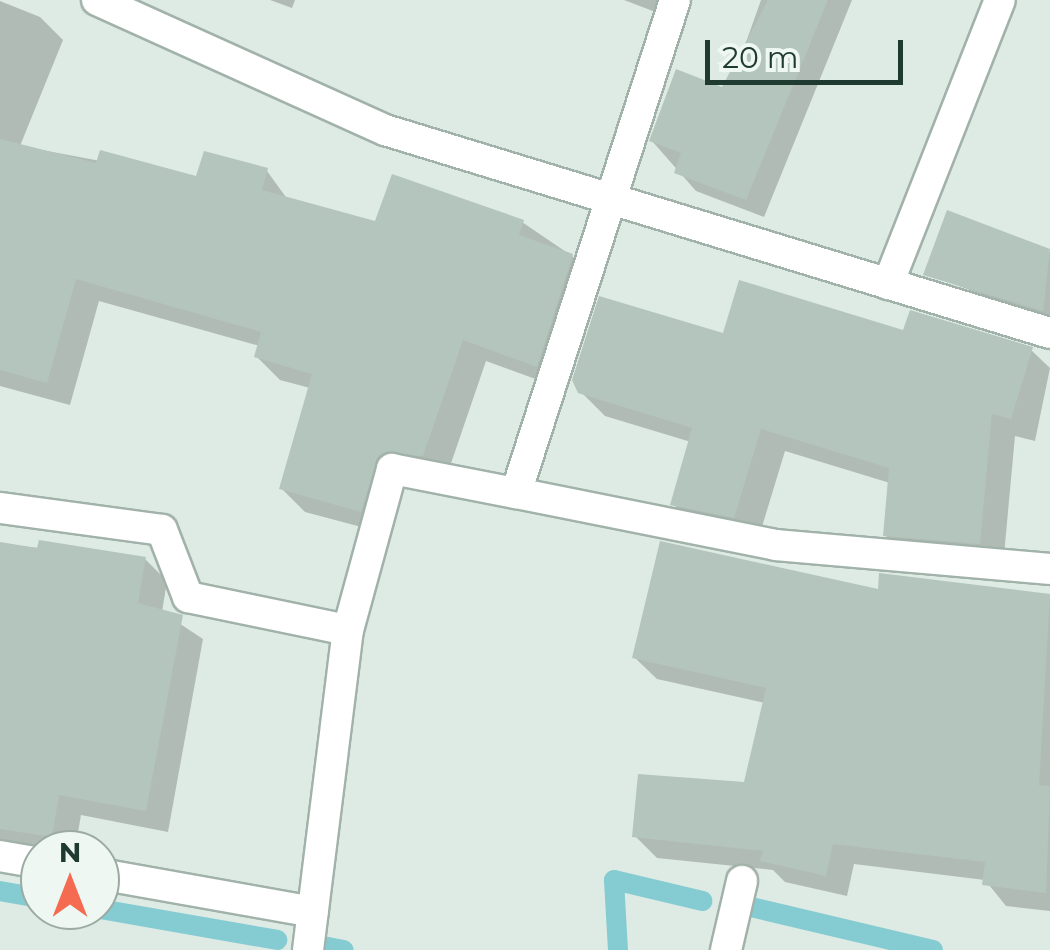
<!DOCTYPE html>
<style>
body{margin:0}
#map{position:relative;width:1050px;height:950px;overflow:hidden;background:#deeae4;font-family:Montserrat,sans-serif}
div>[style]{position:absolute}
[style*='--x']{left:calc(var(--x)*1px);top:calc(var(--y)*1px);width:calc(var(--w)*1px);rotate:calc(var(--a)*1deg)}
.shadow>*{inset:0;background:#0003}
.stream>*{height:20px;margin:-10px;padding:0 10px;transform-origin:10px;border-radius:10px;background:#84ccd2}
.building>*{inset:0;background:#b3c5bc}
.roads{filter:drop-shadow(2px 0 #a1b2aa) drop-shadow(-2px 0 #a1b2aa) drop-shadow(0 2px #a1b2aa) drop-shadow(0 -2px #a1b2aa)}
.lane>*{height:30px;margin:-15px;padding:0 15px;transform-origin:15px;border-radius:15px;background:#fff}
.street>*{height:30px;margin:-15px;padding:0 15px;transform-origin:15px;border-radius:15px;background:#fff}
span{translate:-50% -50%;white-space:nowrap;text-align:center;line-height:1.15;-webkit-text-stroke:10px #eef7f2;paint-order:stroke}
.north{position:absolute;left:20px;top:830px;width:100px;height:100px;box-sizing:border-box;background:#eef7f2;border:2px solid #9baba4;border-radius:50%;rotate:0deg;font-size:28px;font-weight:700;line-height:40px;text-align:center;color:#1f3a30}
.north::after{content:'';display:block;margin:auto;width:35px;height:45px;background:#f56b51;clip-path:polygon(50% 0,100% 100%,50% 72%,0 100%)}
.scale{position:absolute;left:705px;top:40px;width:198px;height:45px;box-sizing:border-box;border:5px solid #1f3a30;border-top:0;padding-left:12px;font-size:30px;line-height:35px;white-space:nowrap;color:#1f3a30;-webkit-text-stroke:8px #eef7f2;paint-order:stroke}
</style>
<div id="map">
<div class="shadow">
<i style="clip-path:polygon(270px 0,295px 0,292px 8px)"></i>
<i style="clip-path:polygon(624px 0,663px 0,658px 13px)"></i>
<i style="clip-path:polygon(761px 0,852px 0,764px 217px,696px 191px,652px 141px,733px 79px)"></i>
<i style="clip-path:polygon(0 1px,40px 17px,63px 40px,20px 146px,198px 179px,267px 171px,288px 200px,377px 224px,522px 222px,572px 256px,595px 279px,560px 388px,486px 361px,446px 478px,402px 477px,384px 533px,305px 512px,282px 489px,310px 388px,280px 380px,257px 357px,260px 346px,99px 301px,70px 405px,0 386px)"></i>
<i style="clip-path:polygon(948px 213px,1050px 252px,1050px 319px,926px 274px)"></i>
<i style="clip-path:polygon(904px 334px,1031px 350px,1050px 368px,1035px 441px,1015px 436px,1003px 566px,909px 558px,885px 535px,890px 483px,785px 451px,758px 540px,696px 527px,673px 504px,691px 442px,605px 416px,581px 392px,725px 336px)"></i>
<i style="clip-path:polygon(0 544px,145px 559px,167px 581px,162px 612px,203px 639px,168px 832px,81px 815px,75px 850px,0 841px)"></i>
<i style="clip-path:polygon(881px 576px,1050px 596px,1050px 911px,1006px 906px,985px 880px,854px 864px,847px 896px,785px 882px,773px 870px,657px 858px,635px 836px,746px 785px,765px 703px,657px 679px,635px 658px,880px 592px)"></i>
</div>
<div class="stream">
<i style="--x:0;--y:891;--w:41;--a:9.9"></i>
<i style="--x:751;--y:907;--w:187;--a:13.3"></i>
<i style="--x:100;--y:909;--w:180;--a:9.9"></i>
<i style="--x:323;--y:946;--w:21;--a:11"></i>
<i style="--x:618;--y:950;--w:70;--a:-93.3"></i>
<i style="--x:614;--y:880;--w:91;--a:13.3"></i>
</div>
<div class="building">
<i style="clip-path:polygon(768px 0,828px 0,746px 200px,674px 173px,681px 153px,649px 141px,676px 69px,722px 87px)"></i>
<i style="clip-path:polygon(0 139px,96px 163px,100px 150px,196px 176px,204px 151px,268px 168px,262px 190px,375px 221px,392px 174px,524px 220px,519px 235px,573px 254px,537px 367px,463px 340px,423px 456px,379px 455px,361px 512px,279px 489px,312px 374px,254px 357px,261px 332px,76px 279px,47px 383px,0 370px)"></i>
<i style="clip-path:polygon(947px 210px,1050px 249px,1043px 311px,923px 275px)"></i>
<i style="clip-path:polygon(739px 280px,903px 330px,910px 310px,1033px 347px,1011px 419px,992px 414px,980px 544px,883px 536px,889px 468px,761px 429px,734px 518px,670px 505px,692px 428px,578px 393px,572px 380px,599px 296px,723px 333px)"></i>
<i style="clip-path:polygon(39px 540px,146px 557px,138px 603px,183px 615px,146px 811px,59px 795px,52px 837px,0 829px,0 542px,37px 548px)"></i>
<i style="clip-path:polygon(660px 541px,878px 589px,879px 573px,1050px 594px,1039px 785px,1050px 786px,1046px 893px,982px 885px,985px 862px,833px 844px,826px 876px,760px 861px,763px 851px,632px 837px,638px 774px,744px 782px,766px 688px,632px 658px)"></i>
</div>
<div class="roads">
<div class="lane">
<i style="--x:888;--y:284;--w:305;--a:-68.5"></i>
<i style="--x:726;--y:950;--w:71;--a:-76.9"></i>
</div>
<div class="street">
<i style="--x:97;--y:0;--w:316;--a:24.3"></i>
<i style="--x:385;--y:130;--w:695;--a:16.98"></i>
<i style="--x:516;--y:493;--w:265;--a:11.3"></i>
<i style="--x:776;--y:545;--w:275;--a:5"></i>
<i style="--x:0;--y:508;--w:163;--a:7.7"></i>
<i style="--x:162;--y:530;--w:72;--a:68.8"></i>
<i style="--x:188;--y:597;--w:163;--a:11.7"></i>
<i style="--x:0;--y:856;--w:41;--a:9.9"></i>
<i style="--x:100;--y:874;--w:216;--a:10.1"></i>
<i style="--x:308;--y:950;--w:322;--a:-82.9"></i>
<i style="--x:348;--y:630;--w:167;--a:-74.7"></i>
<i style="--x:392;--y:469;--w:126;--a:11"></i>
<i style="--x:516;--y:493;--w:518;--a:-72.12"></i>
</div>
</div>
<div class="north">N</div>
<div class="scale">20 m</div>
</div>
